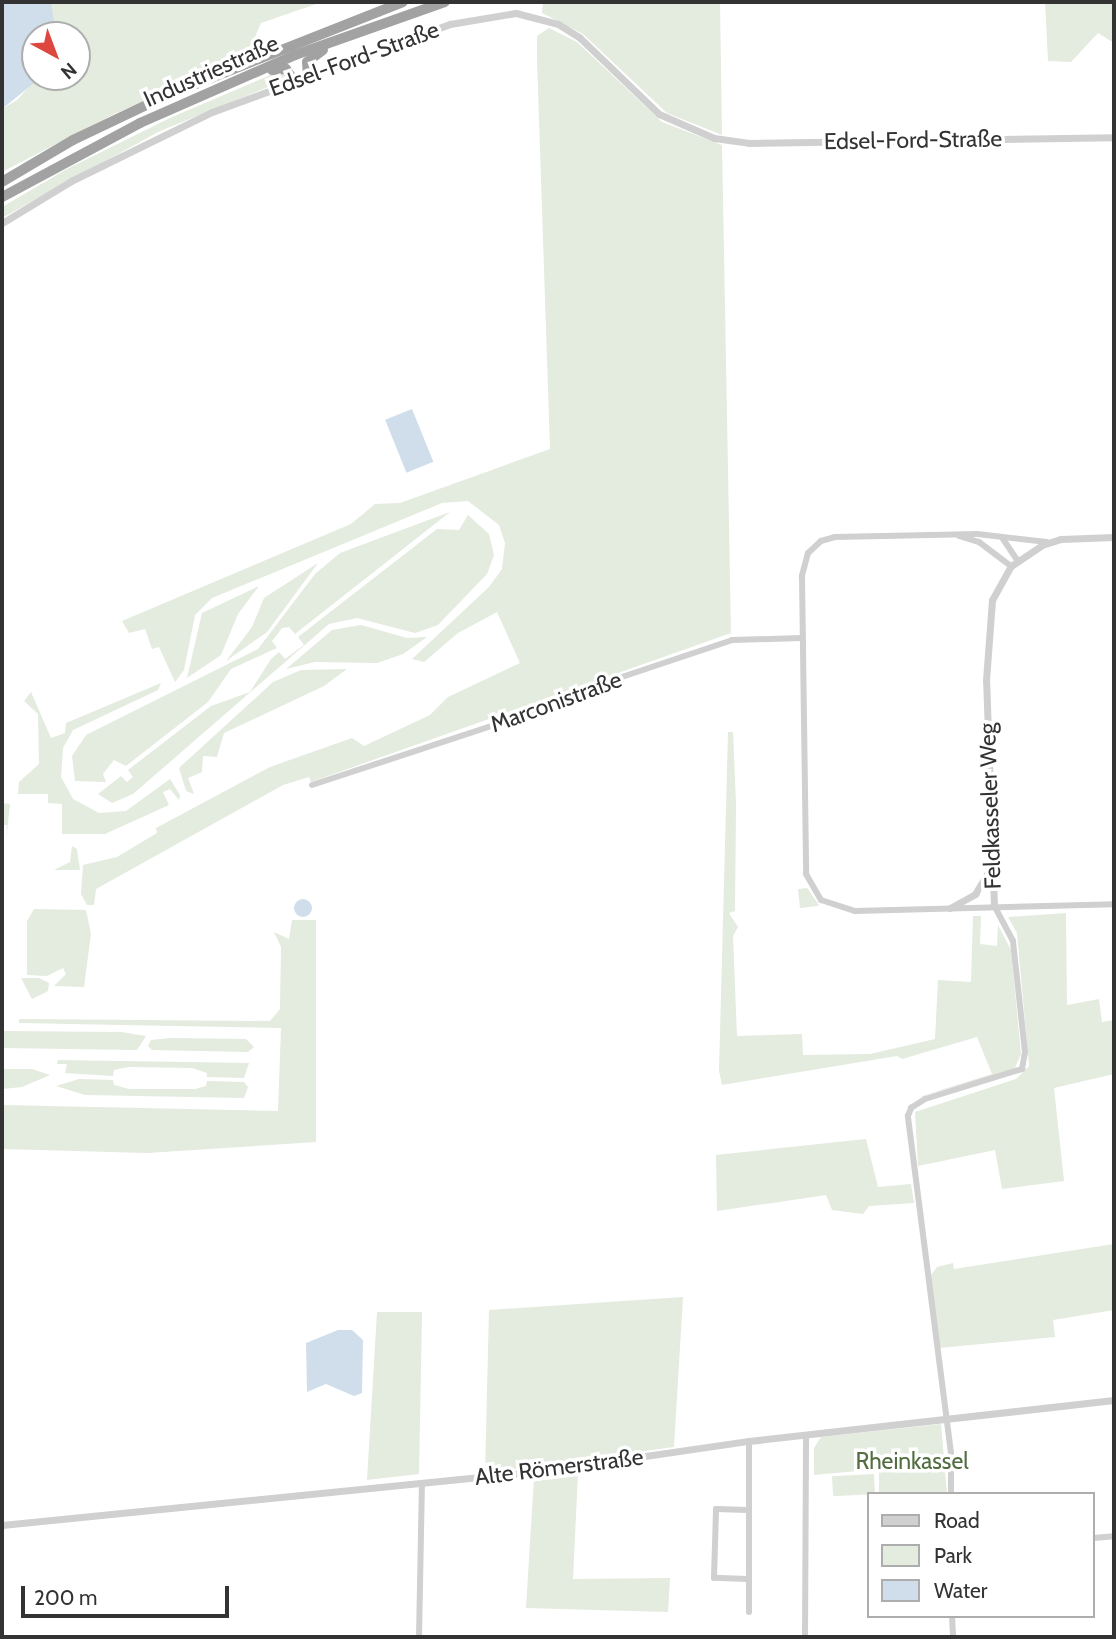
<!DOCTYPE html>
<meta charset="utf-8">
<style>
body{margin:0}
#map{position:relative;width:1116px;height:1639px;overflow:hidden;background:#fff;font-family:Cabin,sans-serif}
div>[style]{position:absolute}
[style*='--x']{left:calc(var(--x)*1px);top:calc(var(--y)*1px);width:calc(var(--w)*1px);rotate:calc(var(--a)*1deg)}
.green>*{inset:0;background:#e4ebdf;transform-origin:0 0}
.water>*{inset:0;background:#d0deec;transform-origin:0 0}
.round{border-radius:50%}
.minor>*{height:6px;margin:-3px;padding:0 3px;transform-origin:3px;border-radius:3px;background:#d0d0d0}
.tertiary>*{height:7px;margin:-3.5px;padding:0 3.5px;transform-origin:3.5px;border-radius:3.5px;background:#d0d0d0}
.trunk>*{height:10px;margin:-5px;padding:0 5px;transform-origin:5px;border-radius:5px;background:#a2a2a2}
span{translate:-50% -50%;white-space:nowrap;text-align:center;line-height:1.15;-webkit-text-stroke:7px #fff;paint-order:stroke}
.street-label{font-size:23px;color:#333}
.park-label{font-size:23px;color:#516d41}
.frame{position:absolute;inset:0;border:4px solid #333;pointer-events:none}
.legend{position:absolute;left:867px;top:1492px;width:228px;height:126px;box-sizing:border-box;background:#fff;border:2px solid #adadad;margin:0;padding:9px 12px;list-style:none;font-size:21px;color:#333}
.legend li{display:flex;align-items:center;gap:14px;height:35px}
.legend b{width:35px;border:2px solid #adadad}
.north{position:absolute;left:21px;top:21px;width:70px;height:70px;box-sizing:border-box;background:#fff;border:2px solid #adadad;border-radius:50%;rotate:139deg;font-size:19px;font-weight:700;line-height:28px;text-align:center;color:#333}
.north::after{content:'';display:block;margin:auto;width:24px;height:32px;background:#de4740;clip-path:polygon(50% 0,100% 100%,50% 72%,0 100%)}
.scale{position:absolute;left:21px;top:1586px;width:208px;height:32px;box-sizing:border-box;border:4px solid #333;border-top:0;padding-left:9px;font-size:21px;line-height:24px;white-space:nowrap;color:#333;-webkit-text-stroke:5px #fff;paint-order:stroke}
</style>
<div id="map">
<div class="green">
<i style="clip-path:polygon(51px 2px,322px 2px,261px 23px,247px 56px,114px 114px,2px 172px,2px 109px,17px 100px,38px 77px,77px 77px,77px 35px,54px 35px)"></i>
<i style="clip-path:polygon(543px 2px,720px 2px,722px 135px,667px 113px,583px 34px,542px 13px)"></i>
<i style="clip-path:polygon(1045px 2px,1114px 2px,1114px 43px,1098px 33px,1071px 62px,1048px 61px)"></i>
<i style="clip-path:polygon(549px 28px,577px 42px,662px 122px,722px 145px,731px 633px,311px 782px,309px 777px,283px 785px,96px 889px,94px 905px,87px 905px,81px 894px,83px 865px,117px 857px,157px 833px,156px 828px,270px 767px,352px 738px,364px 746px,430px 715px,448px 697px,520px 663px,497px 612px,458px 633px,424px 662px,412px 659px,489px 587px,502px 569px,505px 543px,499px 525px,468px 501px,442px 503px,212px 598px,195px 615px,184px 670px,175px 682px,159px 647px,152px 649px,145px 629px,129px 633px,122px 621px,351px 524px,375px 504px,400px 503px,550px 449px,537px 59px,537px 36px)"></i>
<i style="clip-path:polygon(280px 71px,286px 78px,283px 81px,160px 131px,2px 218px,2px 207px,67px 169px,172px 117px)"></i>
<i style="clip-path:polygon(450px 512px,295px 634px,289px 627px,282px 628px,272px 641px,277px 648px,231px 669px,208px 702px,126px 766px,114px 760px,103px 774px,106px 782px,75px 781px,72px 756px,86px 735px,258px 649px,315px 574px,340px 553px)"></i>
<i style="clip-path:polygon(468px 515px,489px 534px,494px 555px,487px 574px,438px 625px,415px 633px,357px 618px,329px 624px,133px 794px,112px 803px,98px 794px,121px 776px,127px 782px,133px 777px,128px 770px,211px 706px,250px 692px,271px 659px,279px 652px,285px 659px,304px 645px,298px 637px,437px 529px,459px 530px)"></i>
<i style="clip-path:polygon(318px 563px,267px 632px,226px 661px,252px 627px,264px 598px)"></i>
<i style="clip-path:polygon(259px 586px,238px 614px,221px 655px,187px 678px,202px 613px)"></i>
<i style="clip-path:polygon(361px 625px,407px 638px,427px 637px,403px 654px,377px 663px,315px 662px,286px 669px,332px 630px)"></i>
<i style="clip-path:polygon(347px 669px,324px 686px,224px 733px,217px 757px,203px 756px,202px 772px,188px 778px,194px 794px,186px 791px,179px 768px,273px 682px,301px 670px)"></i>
<i style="clip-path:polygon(161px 683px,158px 690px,73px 730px,63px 748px,61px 777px,73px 799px,99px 813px,126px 811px,170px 779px,180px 795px,179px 800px,170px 789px,163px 792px,169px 805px,105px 834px,62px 834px,62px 804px,48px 803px,48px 794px,18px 794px,19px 782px,39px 764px,38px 714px,24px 701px,31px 692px,51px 738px,65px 733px,66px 723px)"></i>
<i style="clip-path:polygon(728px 732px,733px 732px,736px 804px,735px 911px,729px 913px,738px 927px,733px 936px,737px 1036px,802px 1034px,803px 1055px,870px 1054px,935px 1039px,938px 980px,971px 982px,973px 916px,981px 916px,980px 944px,997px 946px,998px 925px,1011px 950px,1021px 1054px,1014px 1070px,915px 1098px,992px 1074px,977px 1037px,902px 1059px,897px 1056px,722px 1085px,719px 1071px)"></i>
<i style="clip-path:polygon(2px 803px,10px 804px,6px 841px,7px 825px,2px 825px)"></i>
<i style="clip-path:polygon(72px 846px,77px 849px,80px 870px,54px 870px,70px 862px)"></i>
<i style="clip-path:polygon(807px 888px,819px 905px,817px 906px,800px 908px,798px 889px)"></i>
<i style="clip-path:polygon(34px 909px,86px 910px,91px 934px,84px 987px,54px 986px,66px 974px,63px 968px,47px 976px,27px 975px,27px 921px)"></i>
<i style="clip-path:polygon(1066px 913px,1067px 1005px,1099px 999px,1102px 1022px,1114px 1020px,1114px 1074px,1054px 1088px,1064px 1181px,1002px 1189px,995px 1150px,918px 1166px,915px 1112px,1016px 1079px,1029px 1066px,1017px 933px,1008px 917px)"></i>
<i style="clip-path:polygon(292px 920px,316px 920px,316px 1142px,148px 1153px,2px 1149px,2px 1105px,278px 1111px,281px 1028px,19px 1023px,19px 1019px,270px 1021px,280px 1009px,281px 947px,274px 932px,289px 939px)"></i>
<i style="clip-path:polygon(21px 978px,39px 978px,49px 983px,48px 991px,32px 999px)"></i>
<i style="clip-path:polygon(2px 1031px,121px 1032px,146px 1036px,137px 1050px,2px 1048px)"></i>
<i style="clip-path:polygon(170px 1038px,246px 1039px,254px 1047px,248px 1052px,152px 1050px,148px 1046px,151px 1040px)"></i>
<i style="clip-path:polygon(58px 1060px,249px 1063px,244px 1078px,207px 1077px,207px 1073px,192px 1068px,128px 1067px,114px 1070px,113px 1076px,65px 1073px,67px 1064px,57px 1064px)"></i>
<i style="clip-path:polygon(2px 1069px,32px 1069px,50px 1075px,22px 1087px,2px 1089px)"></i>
<i style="clip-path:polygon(79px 1079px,113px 1080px,114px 1085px,129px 1089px,195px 1089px,206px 1086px,207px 1081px,244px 1082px,248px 1087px,244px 1098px,85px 1095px,56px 1086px)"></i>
<i style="clip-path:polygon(866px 1139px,878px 1187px,911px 1184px,914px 1203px,869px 1206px,863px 1214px,832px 1210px,826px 1195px,717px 1211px,716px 1155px)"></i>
<i style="clip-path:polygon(1114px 1244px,1114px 1310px,1053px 1320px,1055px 1337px,939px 1348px,931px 1275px,937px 1267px,953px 1263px,954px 1269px)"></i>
<i style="clip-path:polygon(683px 1297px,674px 1447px,485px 1473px,489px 1310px)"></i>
<i style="clip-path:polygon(377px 1312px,422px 1312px,419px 1474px,367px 1480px)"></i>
<i style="clip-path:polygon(941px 1424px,947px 1494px,879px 1494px,879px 1469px,814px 1475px,814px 1448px,821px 1437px)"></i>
<i style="clip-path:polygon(578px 1473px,573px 1579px,670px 1578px,668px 1612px,526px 1608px,534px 1478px)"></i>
<i style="left:874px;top:1474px;width:20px;height:42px;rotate:87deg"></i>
</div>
<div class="water">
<i style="clip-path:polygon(2px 2px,51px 2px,55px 28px,54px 35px,35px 35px,34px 83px,2px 109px)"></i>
<i style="left:412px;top:409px;width:57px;height:29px;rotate:68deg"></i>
<i class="round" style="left:294px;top:899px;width:18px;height:18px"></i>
<i style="clip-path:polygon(338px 1330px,352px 1330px,363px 1340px,362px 1393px,354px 1396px,326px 1384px,307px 1392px,306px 1343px)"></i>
</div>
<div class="minor">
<i style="--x:959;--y:536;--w:21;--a:17"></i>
<i style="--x:979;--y:542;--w:40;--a:37"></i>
<i style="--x:1003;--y:539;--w:25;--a:56"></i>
<i style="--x:1047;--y:542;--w:70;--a:-173.5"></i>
<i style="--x:977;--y:534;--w:142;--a:178.8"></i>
<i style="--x:835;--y:537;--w:15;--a:164"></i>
<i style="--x:821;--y:541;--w:18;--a:137"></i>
<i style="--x:808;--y:553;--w:24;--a:105"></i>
<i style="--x:802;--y:576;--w:298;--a:89.2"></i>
<i style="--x:806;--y:874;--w:30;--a:60"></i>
<i style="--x:821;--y:900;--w:36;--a:18"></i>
<i style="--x:855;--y:911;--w:259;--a:-1.5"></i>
<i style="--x:312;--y:785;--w:246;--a:-18.2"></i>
<i style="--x:546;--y:708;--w:38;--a:-27"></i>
<i style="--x:580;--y:691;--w:160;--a:-18.5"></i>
<i style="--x:732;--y:640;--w:70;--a:-1.6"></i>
<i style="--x:951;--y:1494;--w:41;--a:-90"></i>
<i style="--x:951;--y:1453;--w:340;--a:-97.3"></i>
<i style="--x:908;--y:1116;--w:9;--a:-69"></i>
<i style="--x:911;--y:1108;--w:17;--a:-33"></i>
<i style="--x:925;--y:1099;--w:102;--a:-17.2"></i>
<i style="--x:1022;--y:1069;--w:17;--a:-80"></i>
<i style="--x:1025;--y:1052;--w:112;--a:-96.2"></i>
<i style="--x:1013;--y:941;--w:40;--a:-118"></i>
<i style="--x:1093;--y:1538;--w:21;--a:-5"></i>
<i style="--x:747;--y:1579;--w:33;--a:-178"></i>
<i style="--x:714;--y:1578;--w:69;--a:-88.3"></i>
<i style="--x:716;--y:1509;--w:32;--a:2"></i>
<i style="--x:749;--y:1612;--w:171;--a:-90"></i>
<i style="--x:952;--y:1616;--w:21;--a:87"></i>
<i style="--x:419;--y:1637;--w:153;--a:-88.9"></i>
<i style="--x:805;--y:1637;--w:202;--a:-89.7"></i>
</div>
<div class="tertiary">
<i style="--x:2;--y:223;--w:81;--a:-31.3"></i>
<i style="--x:71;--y:181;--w:157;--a:-26.1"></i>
<i style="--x:212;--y:112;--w:254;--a:-20.3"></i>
<i style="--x:450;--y:24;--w:67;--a:-9.5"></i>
<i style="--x:516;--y:13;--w:43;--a:14.7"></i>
<i style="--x:558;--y:24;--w:25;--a:32"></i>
<i style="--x:579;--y:37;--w:111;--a:43.9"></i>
<i style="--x:659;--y:114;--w:60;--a:23.6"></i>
<i style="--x:714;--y:138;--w:35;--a:8"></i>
<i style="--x:749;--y:143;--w:365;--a:-0.9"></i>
<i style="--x:994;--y:906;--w:226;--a:-92"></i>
<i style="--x:986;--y:680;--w:80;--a:-85.7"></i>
<i style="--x:992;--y:600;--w:39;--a:-61"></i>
<i style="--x:1011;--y:566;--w:37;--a:-34"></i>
<i style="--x:1042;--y:545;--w:20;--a:-18"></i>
<i style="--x:1061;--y:539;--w:53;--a:-2.2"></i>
<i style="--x:950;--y:908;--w:29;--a:-29"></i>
<i style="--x:975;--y:894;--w:29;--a:-59"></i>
<i style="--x:2;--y:1525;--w:550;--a:-5.74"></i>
<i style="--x:549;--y:1470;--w:202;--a:-8.3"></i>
<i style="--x:749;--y:1441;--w:367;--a:-6.4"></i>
</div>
<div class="trunk">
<i style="--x:272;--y:70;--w:14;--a:-4"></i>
<i style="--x:286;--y:69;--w:14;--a:56"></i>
<i style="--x:308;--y:76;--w:14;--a:-94"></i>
<i style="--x:307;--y:62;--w:20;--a:-37"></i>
<i style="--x:2;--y:182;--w:82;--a:-30.6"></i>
<i style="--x:73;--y:140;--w:100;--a:-25.5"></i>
<i style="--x:163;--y:97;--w:258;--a:-21.6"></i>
<i style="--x:2;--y:197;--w:157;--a:-28.2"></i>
<i style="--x:140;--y:123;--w:169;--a:-23.7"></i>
<i style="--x:295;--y:55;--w:159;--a:-19.5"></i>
</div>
<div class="street-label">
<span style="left:354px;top:59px;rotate:-20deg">Edsel-Ford-Straße</span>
<span style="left:211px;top:71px;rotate:-24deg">Industriestraße</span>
<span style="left:913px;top:140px;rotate:-1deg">Edsel-Ford-Straße</span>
<span style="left:556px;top:702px;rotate:-20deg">Marconistraße</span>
<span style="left:990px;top:806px;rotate:-92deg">Feldkasseler Weg</span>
<span style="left:559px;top:1467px;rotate:-7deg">Alte Römerstraße</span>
</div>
<div class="park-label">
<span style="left:912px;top:1461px">Rheinkassel</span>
</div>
<div class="frame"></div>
<ul class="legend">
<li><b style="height:9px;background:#d0d0d0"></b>Road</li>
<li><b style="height:19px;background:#e4ebdf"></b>Park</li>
<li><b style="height:19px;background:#d0deec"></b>Water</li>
</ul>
<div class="north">N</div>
<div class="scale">200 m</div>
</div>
